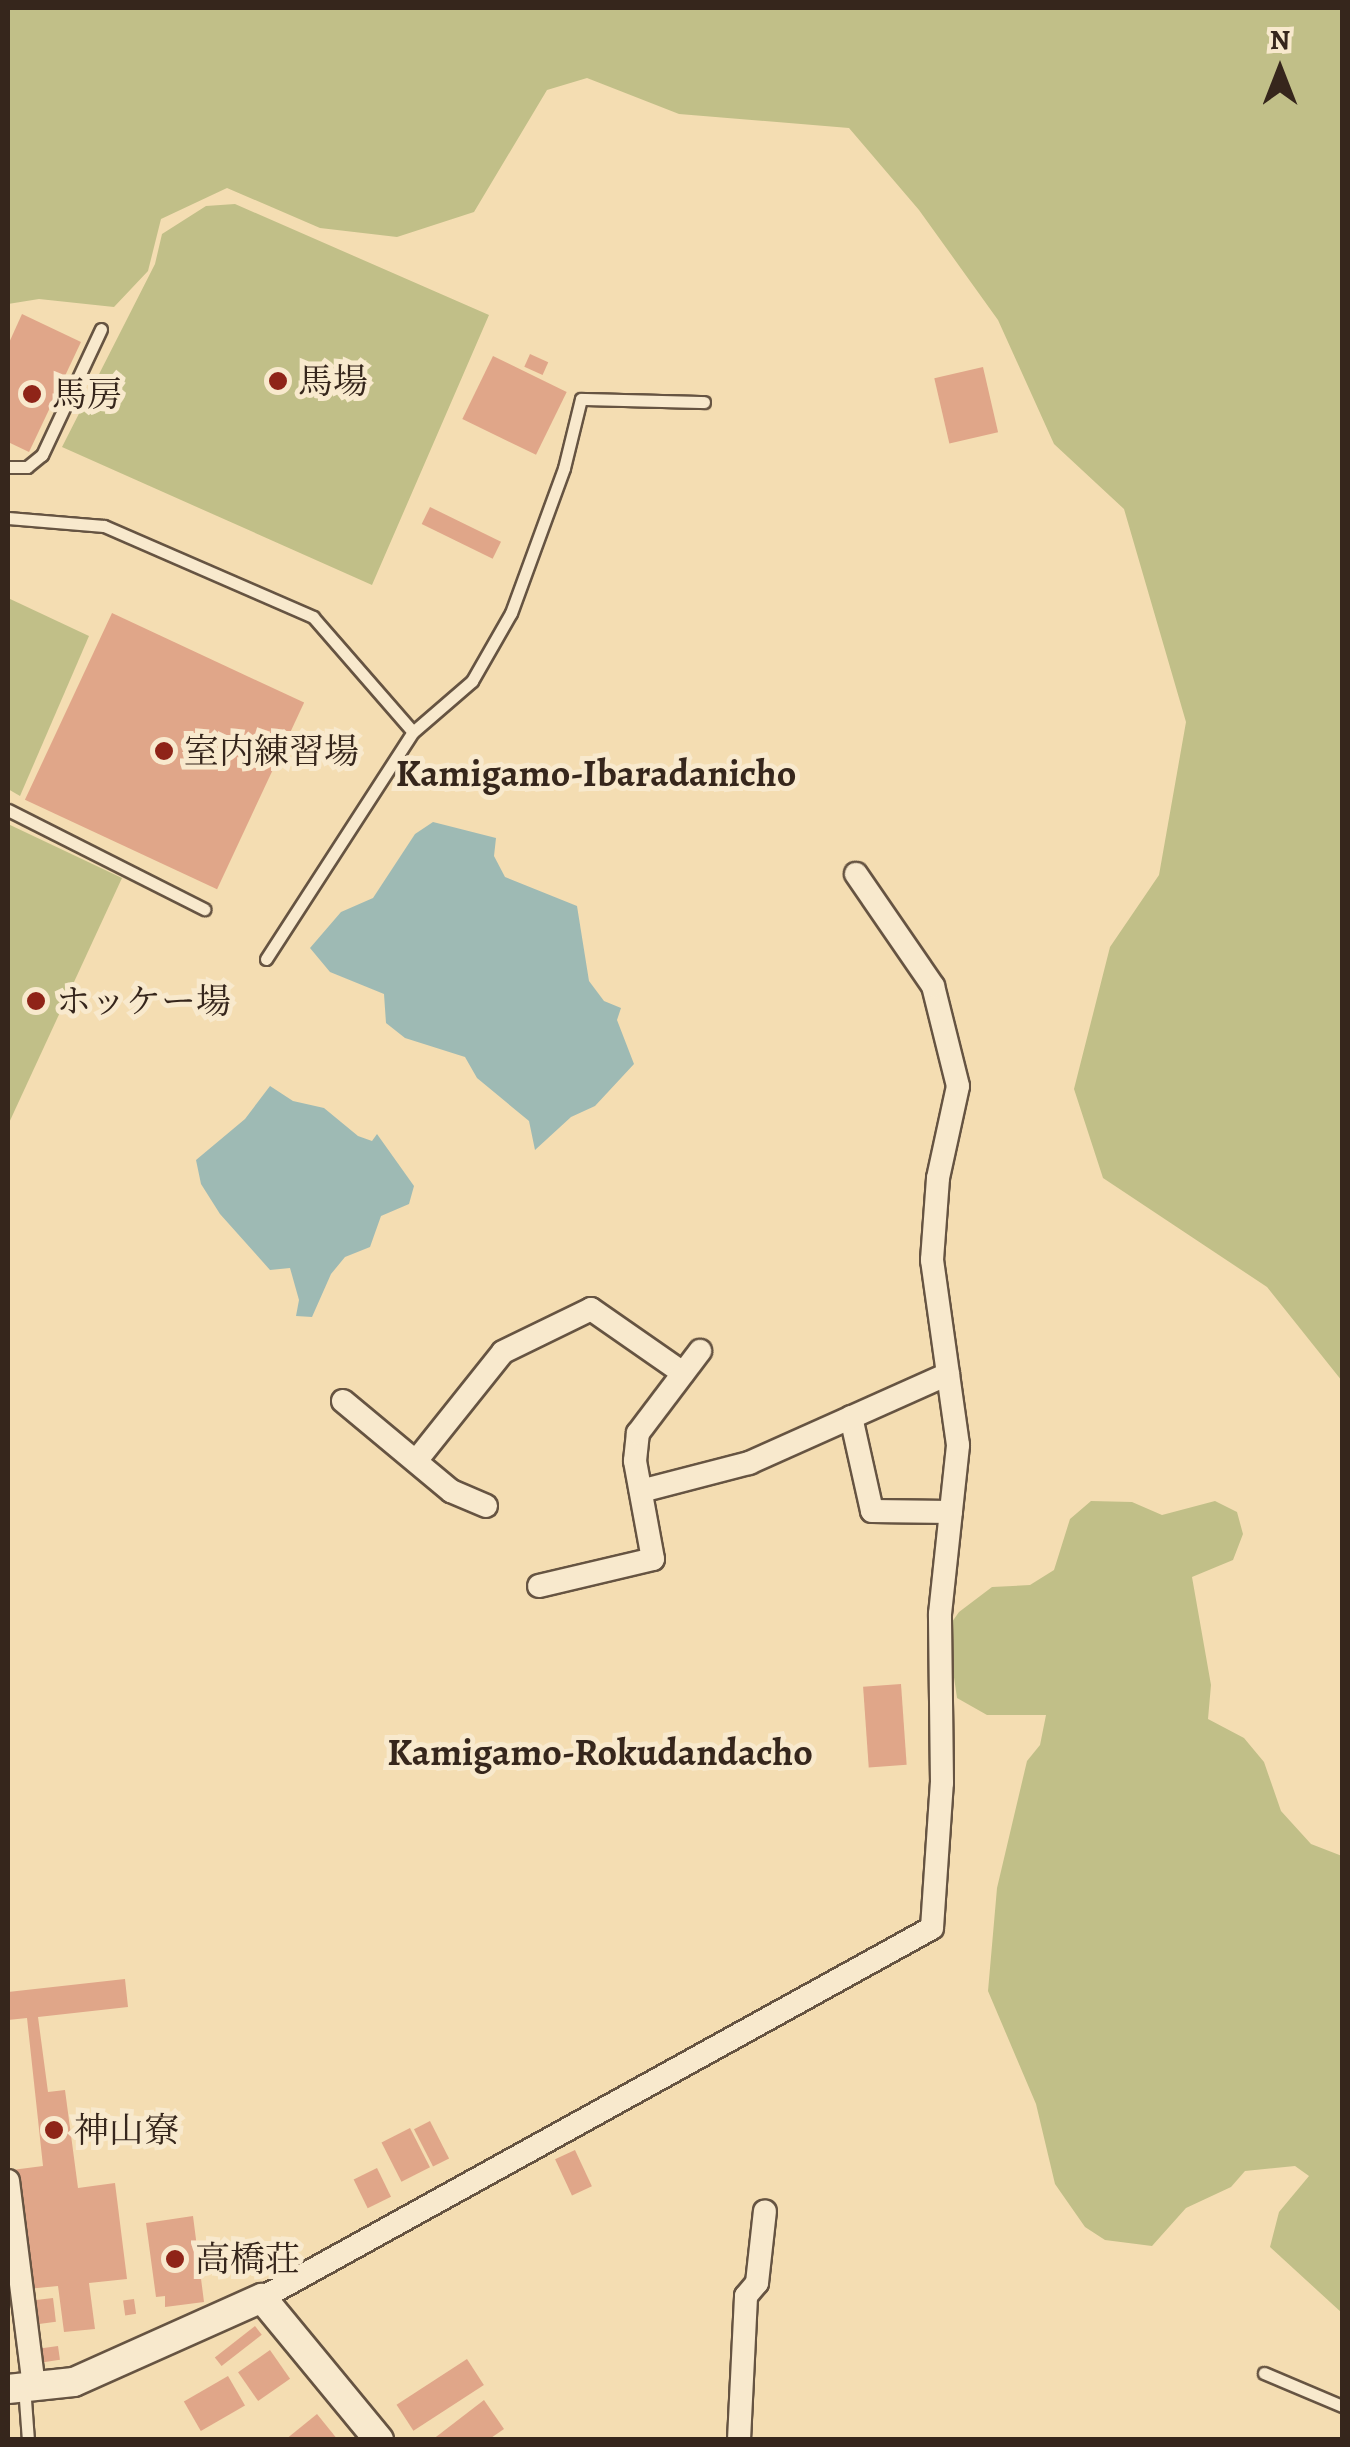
<!DOCTYPE html>
<meta charset="utf-8">
<style>
body{margin:0}
#map{position:relative;width:1350px;height:2447px;overflow:hidden;background:#f4ddb2;font-family:Alegreya,"Noto Serif JP",serif}
div>[style]{position:absolute}
[style*='--x']{left:calc(var(--x)*1px);top:calc(var(--y)*1px);width:calc(var(--w)*1px);rotate:calc(var(--a)*1deg)}
.green>*{inset:0;background:#c1bf88}
.water>*{inset:0;background:#9ebab4}
.building>*{inset:0;background:#e0a689;transform-origin:0 0}
.roads{filter:drop-shadow(2px 0 #665442) drop-shadow(-2px 0 #665442) drop-shadow(0 2px #665442) drop-shadow(0 -2px #665442)}
.service>*{height:11px;margin:-5.5px;padding:0 5.5px;transform-origin:5.5px;border-radius:5.5px;background:#f8e9cd}
.minor>*{height:22px;margin:-11px;padding:0 11px;transform-origin:11px;border-radius:11px;background:#f8e9cd}
.tertiary>*{height:28px;margin:-14px;padding:0 14px;transform-origin:14px;border-radius:14px;background:#f8e9cd}
.dots>*{width:28px;height:28px;translate:-50% -50%;box-sizing:border-box;border:5px solid #f8e9cd;border-radius:50%}
span{translate:-50% -50%;white-space:nowrap;text-align:center;line-height:1.15;-webkit-text-stroke:10px #f8e9cd;paint-order:stroke}
.poi-label{font-size:35px;color:#36261c}
.left{translate:0 -50%;text-align:left}
.neighbourhood-label{font-size:38px;color:#36261c;font-weight:700}
.frame{position:absolute;inset:0;border:10px solid #36261c;pointer-events:none}
.north{position:absolute;left:1230px;top:20px;width:100px;height:100px;-webkit-text-stroke:8px #f8e9cd;paint-order:stroke;rotate:0deg;font-size:28px;font-weight:700;line-height:40px;text-align:center;color:#36261c}
.north::after{content:'';display:block;margin:auto;width:35px;height:45px;background:#36261c;clip-path:polygon(50% 0,100% 100%,50% 72%,0 100%)}
</style>
<div id="map">
<div class="green">
<i style="clip-path:polygon(8px 8px,1342px 8px,1342px 1381px,1267px 1287px,1103px 1178px,1074px 1089px,1110px 947px,1159px 875px,1186px 722px,1124px 509px,1054px 444px,998px 320px,919px 210px,849px 128px,679px 114px,587px 78px,547px 90px,474px 212px,397px 237px,320px 228px,227px 188px,161px 219px,148px 271px,114px 307px,39px 299px,8px 304px)"></i>
<i style="clip-path:polygon(235px 204px,489px 315px,372px 585px,62px 447px,155px 264px,162px 234px,206px 206px)"></i>
<i style="clip-path:polygon(8px 598px,89px 636px,20px 796px,8px 789px)"></i>
<i style="clip-path:polygon(8px 824px,122px 878px,8px 1125px)"></i>
<i style="clip-path:polygon(1091px 1501px,1132px 1502px,1162px 1515px,1215px 1501px,1237px 1512px,1243px 1534px,1233px 1560px,1192px 1577px,1211px 1685px,1208px 1719px,1244px 1738px,1264px 1762px,1281px 1811px,1311px 1844px,1342px 1856px,1342px 2313px,1270px 2247px,1279px 2212px,1309px 2176px,1295px 2166px,1245px 2171px,1231px 2187px,1186px 2208px,1152px 2246px,1105px 2240px,1085px 2227px,1055px 2184px,1036px 2104px,988px 1991px,997px 1888px,1027px 1761px,1040px 1745px,1046px 1715px,987px 1715px,957px 1698px,947px 1629px,959px 1612px,992px 1587px,1030px 1585px,1054px 1570px,1070px 1519px)"></i>
</div>
<div class="water">
<i style="clip-path:polygon(433px 822px,496px 838px,494px 856px,505px 877px,577px 906px,589px 981px,604px 1001px,621px 1008px,617px 1020px,634px 1064px,595px 1106px,571px 1117px,535px 1150px,529px 1121px,477px 1078px,465px 1057px,405px 1038px,386px 1023px,384px 994px,330px 972px,310px 948px,341px 912px,373px 898px,415px 834px)"></i>
<i style="clip-path:polygon(270px 1086px,293px 1101px,324px 1108px,358px 1136px,372px 1141px,377px 1134px,414px 1186px,409px 1204px,381px 1216px,370px 1247px,345px 1257px,331px 1274px,312px 1317px,296px 1316px,299px 1300px,290px 1268px,270px 1270px,220px 1214px,201px 1184px,196px 1160px,245px 1119px)"></i>
</div>
<div class="building">
<i style="clip-path:polygon(22px 314px,81px 342px,29px 452px,8px 442px,8px 345px)"></i>
<i style="left:530px;top:354px;width:20px;height:14px;rotate:24deg"></i>
<i style="left:493px;top:356px;width:82px;height:70px;rotate:26deg"></i>
<i style="left:983px;top:367px;width:67px;height:50px;rotate:77deg"></i>
<i style="left:430px;top:507px;width:79px;height:19px;rotate:26deg"></i>
<i style="left:112px;top:613px;width:212px;height:206px;rotate:25deg"></i>
<i style="left:901px;top:1684px;width:81px;height:38px;rotate:86deg"></i>
<i style="clip-path:polygon(125px 1979px,128px 2007px,38px 2017px,48px 2092px,65px 2090px,78px 2188px,115px 2183px,127px 2279px,89px 2283px,95px 2329px,64px 2332px,58px 2286px,27px 2289px,12px 2170px,43px 2166px,27px 2018px,8px 2020px,8px 1992px)"></i>
<i style="left:430px;top:2121px;width:42px;height:18px;rotate:63deg"></i>
<i style="left:410px;top:2128px;width:44px;height:32px;rotate:63deg"></i>
<i style="left:575px;top:2150px;width:40px;height:22px;rotate:65deg"></i>
<i style="left:377px;top:2168px;width:32px;height:26px;rotate:64deg"></i>
<i style="clip-path:polygon(193px 2216px,204px 2302px,165px 2307px,165px 2296px,156px 2297px,146px 2223px)"></i>
<i style="left:53px;top:2298px;width:24px;height:17px;rotate:83deg"></i>
<i style="left:134px;top:2299px;width:15px;height:11px;rotate:82deg"></i>
<i style="left:255px;top:2326px;width:11px;height:51px;rotate:52deg"></i>
<i style="left:58px;top:2346px;width:14px;height:20px;rotate:82deg"></i>
<i style="left:270px;top:2350px;width:35px;height:39px;rotate:55deg"></i>
<i style="left:467px;top:2359px;width:31px;height:84px;rotate:57deg"></i>
<i style="left:228px;top:2376px;width:34px;height:51px;rotate:60deg"></i>
<i style="clip-path:polygon(484px 2400px,504px 2429px,488px 2440px,432px 2440px)"></i>
<i style="clip-path:polygon(317px 2414px,338px 2440px,285px 2440px)"></i>
</div>
<div class="roads">
<div class="service">
<i style="--x:8;--y:467;--w:19;--a:0"></i>
<i style="--x:27;--y:467;--w:19;--a:-39"></i>
<i style="--x:42;--y:455;--w:139;--a:-64.9"></i>
<i style="--x:8;--y:518;--w:96;--a:4.8"></i>
<i style="--x:104;--y:526;--w:228;--a:23.5"></i>
<i style="--x:313;--y:617;--w:152;--a:49"></i>
<i style="--x:8;--y:810;--w:220;--a:26.8"></i>
<i style="--x:266;--y:959;--w:270;--a:-57.1"></i>
<i style="--x:413;--y:732;--w:78;--a:-40.8"></i>
<i style="--x:472;--y:681;--w:78;--a:-60.2"></i>
<i style="--x:511;--y:613;--w:154;--a:-69.9"></i>
<i style="--x:564;--y:468;--w:71;--a:-76.2"></i>
<i style="--x:581;--y:399;--w:123;--a:1.4"></i>
<i style="--x:1264;--y:2373;--w:85;--a:22.9"></i>
<i style="--x:24;--y:2386;--w:54;--a:85.8"></i>
</div>
<div class="minor">
<i style="--x:343;--y:1401;--w:141;--a:39.8"></i>
<i style="--x:451;--y:1491;--w:38;--a:23"></i>
<i style="--x:851;--y:1417;--w:96;--a:77.4"></i>
<i style="--x:872;--y:1511;--w:79;--a:0.7"></i>
<i style="--x:416;--y:1461;--w:139;--a:-51.4"></i>
<i style="--x:503;--y:1352;--w:98;--a:-26"></i>
<i style="--x:591;--y:1309;--w:112;--a:34.8"></i>
<i style="--x:641;--y:1491;--w:112;--a:-14.5"></i>
<i style="--x:749;--y:1463;--w:218;--a:-24.1"></i>
<i style="--x:539;--y:1586;--w:117;--a:-13.3"></i>
<i style="--x:653;--y:1559;--w:100;--a:-100.4"></i>
<i style="--x:635;--y:1461;--w:28;--a:-84"></i>
<i style="--x:638;--y:1433;--w:103;--a:-52.9"></i>
<i style="--x:8;--y:2181;--w:207;--a:82.8"></i>
<i style="--x:262;--y:2298;--w:765;--a:-28.91"></i>
<i style="--x:932;--y:1928;--w:145;--a:-86.1"></i>
<i style="--x:942;--y:1783;--w:169;--a:-90.7"></i>
<i style="--x:940;--y:1614;--w:170;--a:-83.9"></i>
<i style="--x:958;--y:1445;--w:187;--a:-98"></i>
<i style="--x:932;--y:1260;--w:82;--a:-85.8"></i>
<i style="--x:938;--y:1178;--w:94;--a:-77.7"></i>
<i style="--x:958;--y:1086;--w:103;--a:-104"></i>
<i style="--x:933;--y:986;--w:136;--a:-124.5"></i>
<i style="--x:739;--y:2440;--w:144;--a:-87.2"></i>
<i style="--x:746;--y:2296;--w:17;--a:-50"></i>
<i style="--x:757;--y:2283;--w:72;--a:-83.7"></i>
</div>
<div class="tertiary">
<i style="--x:8;--y:2389;--w:66;--a:-6.1"></i>
<i style="--x:74;--y:2382;--w:206;--a:-24.1"></i>
<i style="--x:262;--y:2298;--w:184;--a:50.5"></i>
</div>
</div>
<div class="dots">
<i style="left:278px;top:381px;background:#8f2418"></i>
<i style="left:32px;top:394px;background:#8f2418"></i>
<i style="left:164px;top:751px;background:#8f2418"></i>
<i style="left:36px;top:1001px;background:#8f2418"></i>
<i style="left:54px;top:2130px;background:#8f2418"></i>
<i style="left:175px;top:2259px;background:#8f2418"></i>
</div>
<div class="poi-label">
<span class="left" style="left:298px;top:381px">馬場</span>
<span class="left" style="left:52px;top:394px">馬房</span>
<span class="left" style="left:184px;top:751px">室内練習場</span>
<span class="left" style="left:56px;top:1001px">ホッケー場</span>
<span class="left" style="left:74px;top:2130px">神山寮</span>
<span class="left" style="left:195px;top:2259px">高橋荘</span>
</div>
<div class="neighbourhood-label">
<span style="left:596px;top:774px">Kamigamo-Ibaradanicho</span>
<span style="left:600px;top:1753px">Kamigamo-Rokudandacho</span>
</div>
<div class="frame"></div>
<div class="north">N</div>
</div>
